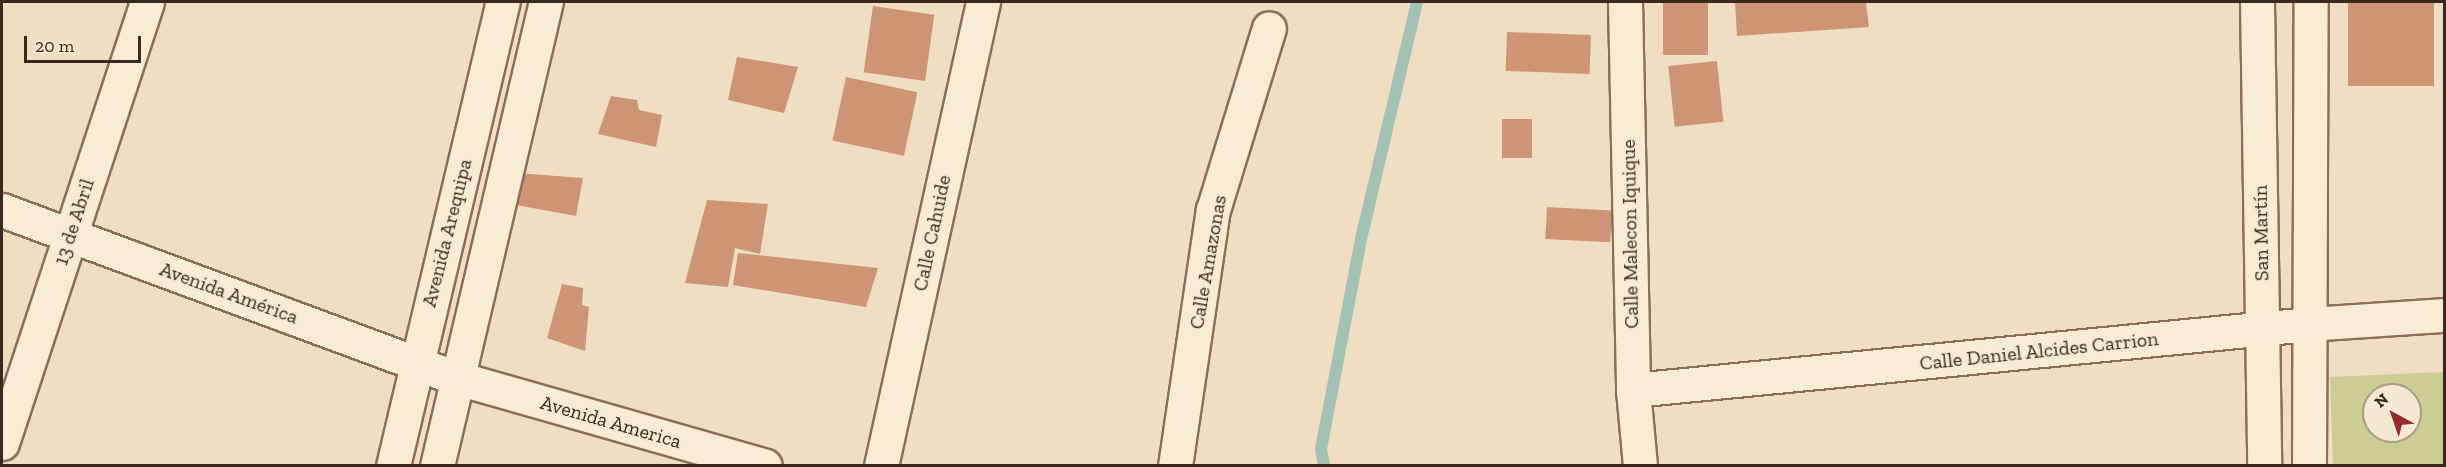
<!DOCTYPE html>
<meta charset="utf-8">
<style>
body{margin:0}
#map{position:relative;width:2446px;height:467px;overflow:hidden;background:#efdec1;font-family:"Zilla Slab",serif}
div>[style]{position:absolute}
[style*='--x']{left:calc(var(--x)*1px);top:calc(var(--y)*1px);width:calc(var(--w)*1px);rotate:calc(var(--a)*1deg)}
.green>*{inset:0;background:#cbcd95}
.stream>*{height:12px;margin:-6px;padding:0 6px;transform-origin:6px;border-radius:6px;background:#a4c1b6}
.building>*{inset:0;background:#ce9476;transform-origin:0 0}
.roads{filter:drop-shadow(2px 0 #896e58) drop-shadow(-2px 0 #896e58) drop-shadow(0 2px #896e58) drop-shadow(0 -2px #896e58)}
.street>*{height:33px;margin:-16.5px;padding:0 16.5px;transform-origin:16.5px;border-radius:16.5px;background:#f9ecd4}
.secondary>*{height:33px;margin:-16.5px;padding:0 16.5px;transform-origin:16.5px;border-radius:16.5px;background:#f9ecd4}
span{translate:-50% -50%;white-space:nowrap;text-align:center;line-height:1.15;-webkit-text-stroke:4.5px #f6e8d1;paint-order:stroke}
.street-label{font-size:20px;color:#38281d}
.frame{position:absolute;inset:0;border:3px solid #38281d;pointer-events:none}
.north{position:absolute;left:2362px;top:383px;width:60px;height:60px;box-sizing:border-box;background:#f6e8d1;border:2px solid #aa9b89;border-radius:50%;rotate:320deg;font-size:16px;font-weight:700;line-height:24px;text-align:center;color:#38281d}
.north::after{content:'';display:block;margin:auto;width:21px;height:27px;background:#992730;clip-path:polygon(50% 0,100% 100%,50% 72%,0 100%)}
.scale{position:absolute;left:24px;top:36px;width:117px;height:27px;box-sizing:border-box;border:3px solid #38281d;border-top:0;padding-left:8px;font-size:18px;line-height:21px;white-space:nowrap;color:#38281d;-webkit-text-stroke:4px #f6e8d1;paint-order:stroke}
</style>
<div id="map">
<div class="green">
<i style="clip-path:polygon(evenodd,2444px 372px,2444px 465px,2333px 465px,2330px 377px,2444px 372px,2374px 395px,2410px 395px,2410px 431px,2374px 431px,2374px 395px)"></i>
</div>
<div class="stream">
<i style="--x:1324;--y:466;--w:17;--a:-100"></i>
<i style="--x:1321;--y:449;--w:214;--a:-79.2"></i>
<i style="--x:1361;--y:239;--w:244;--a:-76.7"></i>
</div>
<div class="building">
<i style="left:1663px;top:2px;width:45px;height:53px"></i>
<i style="clip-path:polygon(1735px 2px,1866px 2px,1869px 27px,1737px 36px)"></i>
<i style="left:2348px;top:2px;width:86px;height:84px"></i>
<i style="left:873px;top:6px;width:62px;height:67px;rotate:8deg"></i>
<i style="left:1507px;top:32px;width:84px;height:39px;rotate:2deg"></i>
<i style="clip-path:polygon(737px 57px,798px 67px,784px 113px,728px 100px)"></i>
<i style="left:1717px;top:61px;width:61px;height:49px;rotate:84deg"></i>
<i style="left:846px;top:77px;width:73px;height:65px;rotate:12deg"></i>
<i style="clip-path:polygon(611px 96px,637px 100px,639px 110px,662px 115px,656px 147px,598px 134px)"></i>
<i style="left:1502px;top:119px;width:30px;height:39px"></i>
<i style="clip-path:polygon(516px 173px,583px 178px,576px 216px,511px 204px)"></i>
<i style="clip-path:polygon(707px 200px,768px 204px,760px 254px,735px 248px,728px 287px,685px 283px)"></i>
<i style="left:1547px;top:207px;width:65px;height:32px;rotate:3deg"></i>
<i style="clip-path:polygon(738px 253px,878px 268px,866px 307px,733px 285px)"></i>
<i style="clip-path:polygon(562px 284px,583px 288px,582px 305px,589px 307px,585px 351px,547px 338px)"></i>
</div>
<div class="roads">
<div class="street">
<i style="--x:1625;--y:2;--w:388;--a:88.8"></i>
<i style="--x:1633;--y:390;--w:76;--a:84.7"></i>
<i style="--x:2;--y:210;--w:485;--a:20.3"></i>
<i style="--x:457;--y:378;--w:320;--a:15.9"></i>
<i style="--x:1633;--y:390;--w:678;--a:-5.58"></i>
<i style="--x:2308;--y:324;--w:136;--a:-3.8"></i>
<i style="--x:2;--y:443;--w:464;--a:-71.8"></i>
<i style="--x:881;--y:466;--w:475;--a:-77.6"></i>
<i style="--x:1175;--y:466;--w:259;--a:-81.6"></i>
<i style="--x:1213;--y:210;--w:190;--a:-72.9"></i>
</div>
<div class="secondary">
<i style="--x:2257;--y:2;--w:464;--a:89.1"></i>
<i style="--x:393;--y:466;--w:477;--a:-76.7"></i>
<i style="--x:437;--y:466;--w:477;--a:-76.8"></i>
<i style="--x:2309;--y:466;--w:464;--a:-89.8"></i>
</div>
</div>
<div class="street-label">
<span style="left:74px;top:222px;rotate:-72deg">13 de Abril</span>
<span style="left:447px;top:233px;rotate:-76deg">Avenida Arequipa</span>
<span style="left:932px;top:233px;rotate:-78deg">Calle Cahuide</span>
<span style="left:2261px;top:233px;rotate:-91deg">San Martín</span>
<span style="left:1630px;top:234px;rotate:-91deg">Calle Malecon Iquique</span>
<span style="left:1208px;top:262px;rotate:-80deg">Calle Amazonas</span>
<span style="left:229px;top:293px;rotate:20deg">Avenida América</span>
<span style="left:2039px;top:351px;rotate:-6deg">Calle Daniel Alcides Carrion</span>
<span style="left:611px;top:422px;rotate:16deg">Avenida America</span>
</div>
<div class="frame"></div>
<div class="north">N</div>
<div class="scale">20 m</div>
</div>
